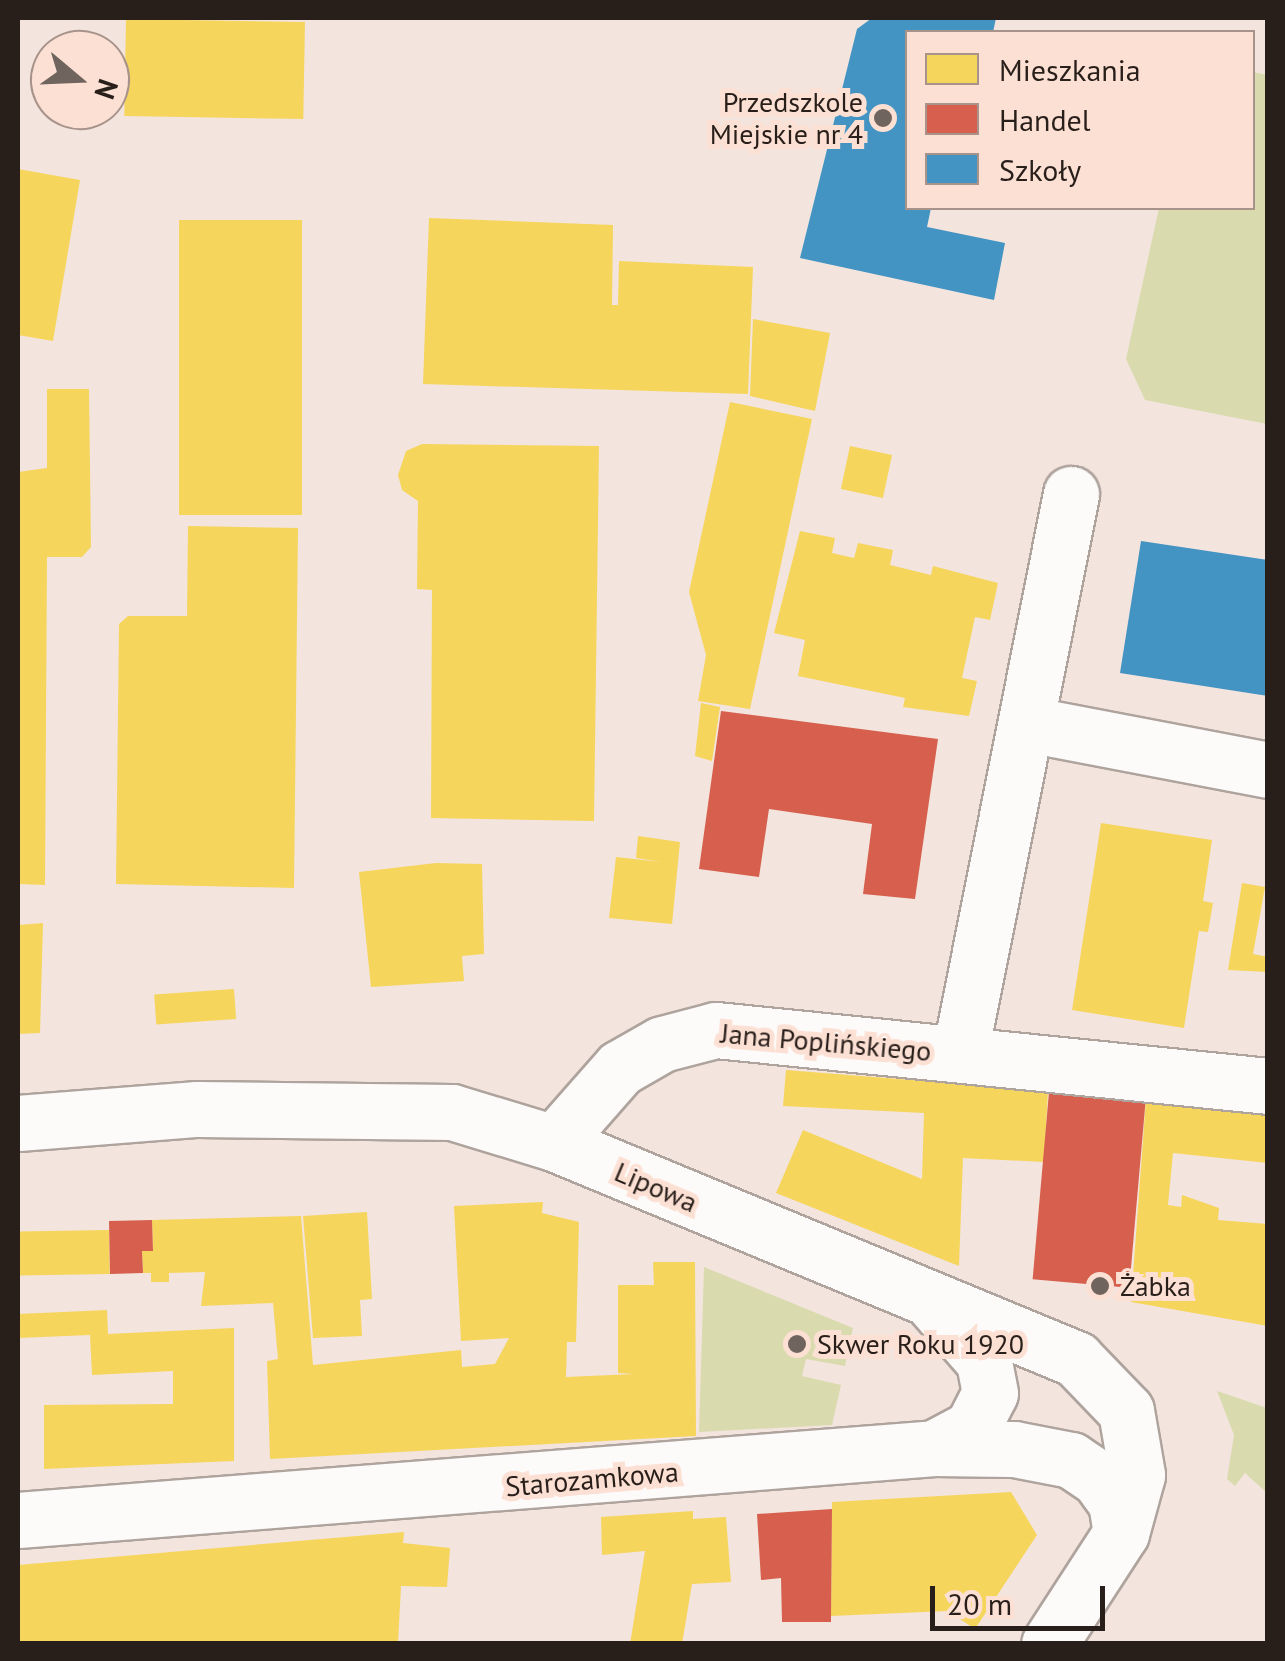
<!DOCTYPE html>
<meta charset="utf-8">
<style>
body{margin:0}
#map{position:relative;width:1285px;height:1661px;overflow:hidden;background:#f3e4dd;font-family:"PT Sans",sans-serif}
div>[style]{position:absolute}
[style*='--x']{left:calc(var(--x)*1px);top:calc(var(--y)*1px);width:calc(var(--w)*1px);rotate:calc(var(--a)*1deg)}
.green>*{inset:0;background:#d9dbaf}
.homes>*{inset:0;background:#f6d55c;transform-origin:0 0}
.shops>*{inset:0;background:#d6604d;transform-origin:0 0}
.schools>*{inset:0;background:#4393c3}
.roads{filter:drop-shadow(2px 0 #aea39d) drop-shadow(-2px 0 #aea39d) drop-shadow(0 2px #aea39d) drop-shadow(0 -2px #aea39d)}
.street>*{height:55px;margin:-27.5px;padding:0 27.5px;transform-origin:27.5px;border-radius:27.5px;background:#fdfbfa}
.secondary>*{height:55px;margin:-27.5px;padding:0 27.5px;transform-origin:27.5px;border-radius:27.5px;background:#fdfbfa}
.dots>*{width:28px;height:28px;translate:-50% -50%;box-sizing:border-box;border:5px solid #fce0d4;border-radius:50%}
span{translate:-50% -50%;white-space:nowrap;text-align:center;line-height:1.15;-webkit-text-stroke:10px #fce0d4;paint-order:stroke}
.poi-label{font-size:28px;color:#291f1a}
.right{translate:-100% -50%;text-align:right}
.left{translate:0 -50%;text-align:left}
.street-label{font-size:28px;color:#291f1a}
.frame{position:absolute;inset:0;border:20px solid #291f1a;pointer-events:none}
.legend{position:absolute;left:905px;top:30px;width:350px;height:180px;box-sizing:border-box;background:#fce0d4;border:2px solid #a8938a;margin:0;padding:12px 18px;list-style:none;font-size:30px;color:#291f1a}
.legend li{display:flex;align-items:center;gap:20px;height:50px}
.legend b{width:50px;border:2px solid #a8938a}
.north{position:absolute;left:30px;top:30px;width:100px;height:100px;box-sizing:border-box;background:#fce0d4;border:2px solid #a8938a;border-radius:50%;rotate:109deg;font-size:28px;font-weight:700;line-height:40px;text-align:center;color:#291f1a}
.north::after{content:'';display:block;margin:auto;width:35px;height:45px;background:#70645e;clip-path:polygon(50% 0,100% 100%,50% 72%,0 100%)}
.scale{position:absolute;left:930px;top:1586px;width:175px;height:45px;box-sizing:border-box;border:5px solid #291f1a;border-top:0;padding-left:12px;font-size:30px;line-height:35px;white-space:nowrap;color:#291f1a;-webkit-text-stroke:8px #fce0d4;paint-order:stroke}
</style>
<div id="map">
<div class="green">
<i style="clip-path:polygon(1253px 72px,1268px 75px,1267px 424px,1145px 400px,1126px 359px,1159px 208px,1252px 208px)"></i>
<i style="clip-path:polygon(704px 1267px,853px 1328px,845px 1366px,806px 1359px,802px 1376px,841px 1385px,832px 1425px,699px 1432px)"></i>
<i style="clip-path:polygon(1217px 1391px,1267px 1408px,1267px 1493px,1245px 1473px,1235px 1486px,1227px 1479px,1234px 1435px)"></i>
</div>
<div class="homes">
<i style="left:126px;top:19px;width:179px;height:97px;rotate:1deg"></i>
<i style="clip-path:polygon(18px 169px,80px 180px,53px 341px,18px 335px)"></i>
<i style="clip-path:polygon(429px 218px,613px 225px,612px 305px,618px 305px,619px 261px,753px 267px,748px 394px,423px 384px)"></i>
<i style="left:179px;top:220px;width:123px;height:295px"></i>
<i style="clip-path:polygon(753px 319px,830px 333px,815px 411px,750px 396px)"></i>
<i style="clip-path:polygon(47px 389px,89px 389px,91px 547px,82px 557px,47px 557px,45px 885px,18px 884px,18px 472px,47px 468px)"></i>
<i style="clip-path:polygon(730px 402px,812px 419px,750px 709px,698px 701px,706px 655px,689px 592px)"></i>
<i style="clip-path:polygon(422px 444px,599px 446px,594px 821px,431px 818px,432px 590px,417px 589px,418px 501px,402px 490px,398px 475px,406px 451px)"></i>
<i style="left:850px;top:446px;width:43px;height:44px;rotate:12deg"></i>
<i style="clip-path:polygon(188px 526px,298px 528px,294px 888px,116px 884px,119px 624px,128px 616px,187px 616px)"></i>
<i style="clip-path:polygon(800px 531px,835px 538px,832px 553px,854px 558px,858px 543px,893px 550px,890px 565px,931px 575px,933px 566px,998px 583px,990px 620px,975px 617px,962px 678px,977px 681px,969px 716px,903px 707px,905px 698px,798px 676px,805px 640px,774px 633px)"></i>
<i style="clip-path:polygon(701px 703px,720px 707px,712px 761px,695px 756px)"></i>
<i style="clip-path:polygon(1101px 823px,1212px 840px,1203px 901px,1213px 903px,1208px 932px,1199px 931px,1184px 1028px,1072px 1010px)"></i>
<i style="clip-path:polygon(638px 836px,680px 842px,672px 924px,609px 918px,616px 857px,662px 862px,636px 858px)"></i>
<i style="clip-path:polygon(436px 863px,482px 864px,484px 954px,462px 956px,464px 981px,371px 987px,359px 872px)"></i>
<i style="clip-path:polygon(1242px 883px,1265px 887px,1253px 954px,1268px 957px,1268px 972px,1228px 970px)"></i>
<i style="clip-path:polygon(43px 923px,40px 1033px,18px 1034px,18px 925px)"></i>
<i style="left:234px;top:989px;width:30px;height:80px;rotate:86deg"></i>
<i style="clip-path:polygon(786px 1070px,1048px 1091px,1044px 1162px,963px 1158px,959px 1266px,776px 1193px,803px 1130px,922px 1179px,924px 1113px,783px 1106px)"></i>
<i style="clip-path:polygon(1146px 1099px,1268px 1109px,1268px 1163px,1173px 1153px,1168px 1205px,1181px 1207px,1182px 1195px,1219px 1208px,1218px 1220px,1268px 1224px,1268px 1326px,1131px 1302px)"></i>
<i style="clip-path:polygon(543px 1202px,542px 1213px,579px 1222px,576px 1342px,567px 1342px,566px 1377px,634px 1374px,618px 1373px,618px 1285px,654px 1285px,653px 1262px,695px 1262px,696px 1436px,270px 1459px,267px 1361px,278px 1359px,273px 1303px,201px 1306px,205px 1272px,169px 1273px,169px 1282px,151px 1282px,151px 1273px,143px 1273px,142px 1251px,153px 1251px,152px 1220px,301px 1216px,313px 1365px,461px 1350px,462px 1367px,495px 1364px,509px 1338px,461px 1341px,454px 1206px)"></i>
<i style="clip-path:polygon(367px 1212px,372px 1299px,360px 1300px,362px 1336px,313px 1338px,303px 1216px)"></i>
<i style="left:109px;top:1230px;width:44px;height:91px;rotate:89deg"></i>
<i style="clip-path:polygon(107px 1310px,108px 1334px,234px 1328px,234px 1461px,44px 1469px,44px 1405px,173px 1404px,173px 1371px,92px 1375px,90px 1335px,18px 1338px,18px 1314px)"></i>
<i style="clip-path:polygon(1011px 1492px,1037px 1535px,975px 1629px,948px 1611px,831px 1616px,832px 1502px)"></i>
<i style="clip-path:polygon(693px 1511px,693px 1519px,726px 1517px,731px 1582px,692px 1584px,682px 1644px,630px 1644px,645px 1551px,602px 1555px,601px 1517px)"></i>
<i style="clip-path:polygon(404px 1532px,403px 1543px,450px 1548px,447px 1587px,401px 1586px,398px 1644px,18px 1644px,18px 1565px)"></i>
</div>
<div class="shops">
<i style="clip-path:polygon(721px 711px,938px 739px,915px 899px,863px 894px,872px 824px,769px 809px,759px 877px,699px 869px)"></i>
<i style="left:1049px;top:1092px;width:97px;height:188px;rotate:5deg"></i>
<i style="clip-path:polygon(152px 1220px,153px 1251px,142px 1251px,143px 1273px,110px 1274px,109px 1221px)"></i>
<i style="clip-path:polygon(832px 1509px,831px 1622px,782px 1622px,781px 1578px,761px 1580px,757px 1514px)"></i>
</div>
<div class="schools">
<i style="clip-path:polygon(872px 18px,996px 18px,993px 32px,908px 32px,908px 208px,931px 208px,927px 227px,1005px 243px,994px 300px,800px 258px,857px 29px)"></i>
<i style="clip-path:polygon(1141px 541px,1268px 560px,1268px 696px,1120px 673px)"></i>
</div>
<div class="roads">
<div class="street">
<i style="--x:1027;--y:724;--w:245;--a:10.8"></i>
<i style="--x:960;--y:1053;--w:570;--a:-78.77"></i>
<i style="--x:554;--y:1143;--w:100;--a:-48.7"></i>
<i style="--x:620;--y:1068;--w:48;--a:-29.7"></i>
<i style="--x:662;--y:1044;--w:56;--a:-14.5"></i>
<i style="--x:716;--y:1030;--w:555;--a:5.79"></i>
</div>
<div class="secondary">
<i style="--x:18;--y:1123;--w:180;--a:-4.5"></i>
<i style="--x:197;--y:1109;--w:255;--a:0.7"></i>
<i style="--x:452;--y:1112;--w:107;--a:16.9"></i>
<i style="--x:554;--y:1143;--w:565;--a:22.48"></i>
<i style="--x:1076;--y:1359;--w:72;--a:46.1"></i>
<i style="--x:1126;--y:1411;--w:65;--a:80.2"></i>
<i style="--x:1137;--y:1475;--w:60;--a:105.4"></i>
<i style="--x:1121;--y:1533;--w:132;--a:123"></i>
<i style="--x:934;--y:1448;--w:43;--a:-27.8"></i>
<i style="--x:972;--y:1428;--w:39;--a:-63"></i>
<i style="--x:990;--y:1393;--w:33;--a:-101"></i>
<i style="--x:984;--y:1361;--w:76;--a:-131.3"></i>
<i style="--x:18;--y:1520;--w:919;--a:-4.49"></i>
<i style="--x:934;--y:1448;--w:80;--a:0.7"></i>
<i style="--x:1014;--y:1449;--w:58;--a:10.9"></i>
<i style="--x:1071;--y:1460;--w:34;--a:34"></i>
<i style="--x:1099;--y:1479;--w:29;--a:54"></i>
<i style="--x:1116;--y:1502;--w:31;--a:81"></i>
</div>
</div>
<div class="dots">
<i style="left:883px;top:118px;background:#70645e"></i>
<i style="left:1100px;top:1286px;background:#70645e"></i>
<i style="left:797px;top:1344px;background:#70645e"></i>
</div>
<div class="poi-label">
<span class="right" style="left:863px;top:118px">Przedszkole<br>Miejskie nr 4</span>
<span class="left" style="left:1120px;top:1286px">Żabka</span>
<span class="left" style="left:817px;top:1344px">Skwer Roku 1920</span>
</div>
<div class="street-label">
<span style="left:826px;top:1042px;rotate:5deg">Jana Poplińskiego</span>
<span style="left:656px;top:1187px;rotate:23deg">Lipowa</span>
<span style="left:592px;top:1479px;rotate:-5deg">Starozamkowa</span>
</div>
<div class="frame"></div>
<ul class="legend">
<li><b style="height:28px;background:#f6d55c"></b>Mieszkania</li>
<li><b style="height:28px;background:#d6604d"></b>Handel</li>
<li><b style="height:28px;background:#4393c3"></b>Szkoły</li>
</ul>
<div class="north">N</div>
<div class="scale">20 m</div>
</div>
